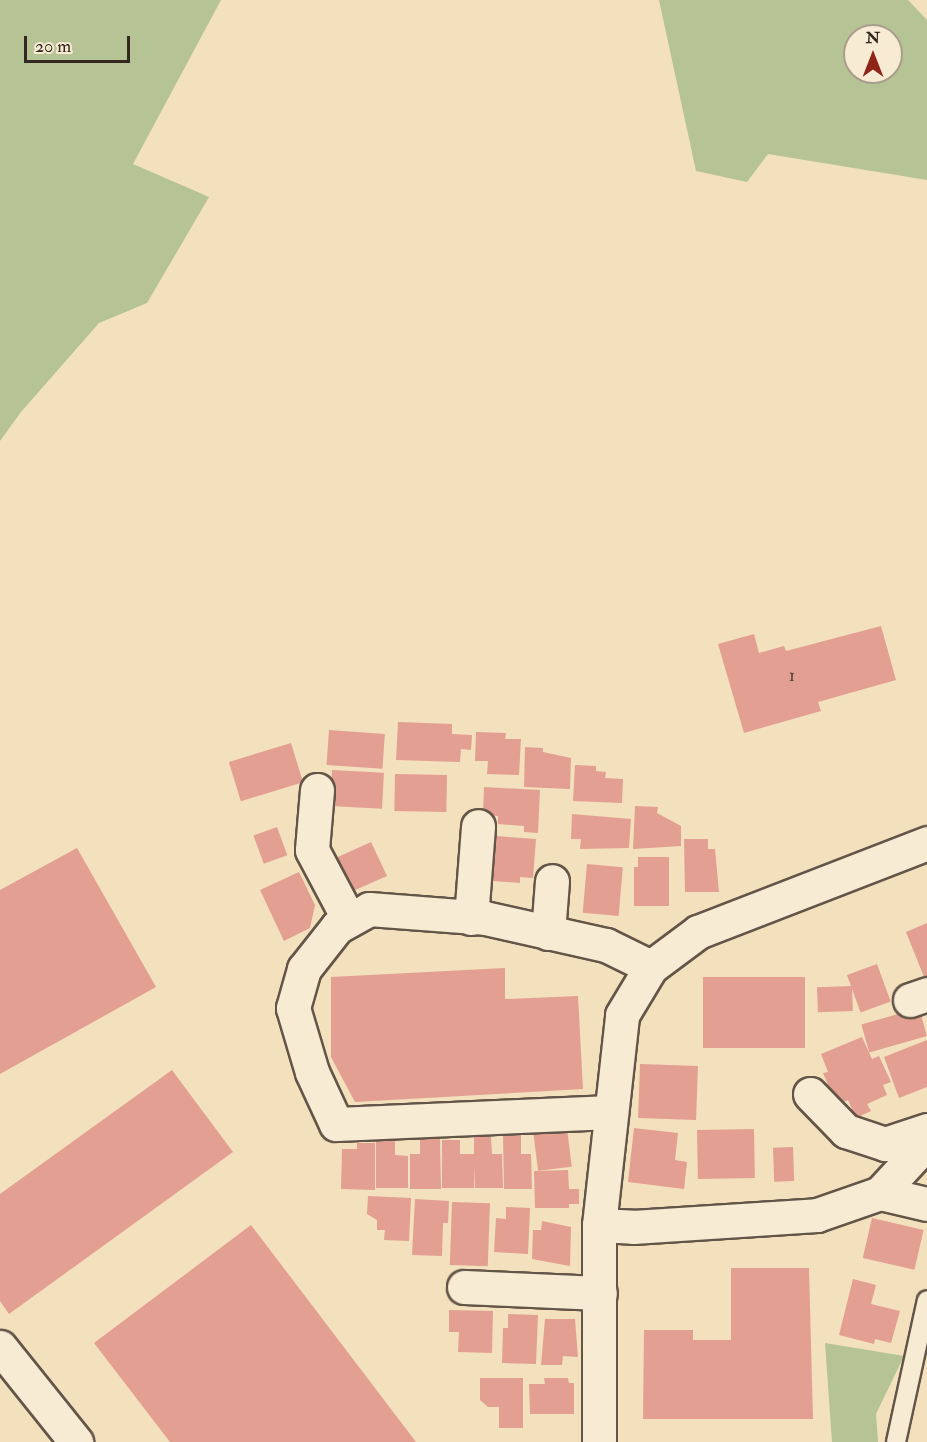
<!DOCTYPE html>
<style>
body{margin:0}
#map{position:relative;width:927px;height:1442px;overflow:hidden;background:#f3e0bc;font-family:"IM FELL Double Pica",serif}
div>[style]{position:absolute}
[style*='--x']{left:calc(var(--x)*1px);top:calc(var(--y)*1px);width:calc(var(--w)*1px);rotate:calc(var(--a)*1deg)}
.green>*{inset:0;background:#b5c395}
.building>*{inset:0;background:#e39f92;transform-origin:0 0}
.roads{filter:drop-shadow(2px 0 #635548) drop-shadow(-2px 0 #635548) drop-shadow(0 2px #635548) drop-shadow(0 -2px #635548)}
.service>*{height:18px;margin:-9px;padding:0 9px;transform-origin:9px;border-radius:9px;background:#f7ebd3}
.minor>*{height:33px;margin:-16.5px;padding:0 16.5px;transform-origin:16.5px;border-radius:16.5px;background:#f7ebd3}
.tertiary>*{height:33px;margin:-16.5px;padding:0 16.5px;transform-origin:16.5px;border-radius:16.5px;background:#f7ebd3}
span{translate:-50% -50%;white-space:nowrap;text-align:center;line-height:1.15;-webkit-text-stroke:6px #f7ebd3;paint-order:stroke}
.number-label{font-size:18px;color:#5f453d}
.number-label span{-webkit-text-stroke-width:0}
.north{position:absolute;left:843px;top:24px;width:60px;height:60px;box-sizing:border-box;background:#f7ebd3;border:2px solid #a99d8c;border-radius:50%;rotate:0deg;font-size:16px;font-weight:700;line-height:24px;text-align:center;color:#332721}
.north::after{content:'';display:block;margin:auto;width:21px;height:27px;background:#8f2418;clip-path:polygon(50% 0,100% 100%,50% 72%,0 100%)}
.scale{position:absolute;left:24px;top:36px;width:106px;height:27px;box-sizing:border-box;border:3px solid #332721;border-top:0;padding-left:8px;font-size:18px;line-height:21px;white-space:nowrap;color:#332721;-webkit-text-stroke:4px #f7ebd3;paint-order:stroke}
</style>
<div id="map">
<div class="green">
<i style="clip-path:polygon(0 0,221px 0,133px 164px,209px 197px,147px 303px,99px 323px,21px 412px,0 441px)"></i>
<i style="clip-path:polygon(evenodd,659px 0,908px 0,927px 20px,927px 180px,768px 154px,747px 182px,696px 171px,659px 0,855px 36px,891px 36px,891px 72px,855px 72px,855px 36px)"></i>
<i style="clip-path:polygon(825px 1343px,904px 1356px,876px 1414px,878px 1442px,832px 1442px)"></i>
</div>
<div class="building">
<i style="clip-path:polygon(881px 626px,896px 680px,818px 702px,821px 711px,744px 733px,718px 644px,754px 634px,759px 653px,784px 646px,786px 651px)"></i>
<i style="clip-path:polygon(398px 722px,452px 724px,452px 734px,472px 735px,471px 750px,461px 749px,460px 762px,396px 760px)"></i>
<i style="left:329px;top:730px;width:56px;height:35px;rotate:4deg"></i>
<i style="clip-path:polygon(476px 732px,506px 733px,505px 739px,521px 739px,519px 775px,487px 774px,488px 761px,475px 761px)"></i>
<i style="left:291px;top:743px;width:41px;height:65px;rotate:73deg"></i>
<i style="clip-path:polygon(525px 747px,543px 748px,543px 752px,571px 758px,570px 789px,524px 787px)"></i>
<i style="clip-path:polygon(575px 765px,596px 766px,596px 771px,606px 772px,605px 778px,623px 779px,622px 803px,573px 801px)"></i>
<i style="left:332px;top:770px;width:52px;height:36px;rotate:3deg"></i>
<i style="left:395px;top:774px;width:52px;height:37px;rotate:1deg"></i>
<i style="clip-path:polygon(484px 787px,540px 790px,538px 833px,524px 832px,524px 826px,498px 824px,498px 816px,483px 815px)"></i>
<i style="clip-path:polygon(635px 806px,658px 807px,657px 813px,681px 826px,681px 846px,633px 849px)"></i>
<i style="clip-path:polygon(572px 814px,631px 819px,629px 848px,580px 849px,581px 839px,571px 839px)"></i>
<i style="left:277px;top:827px;width:30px;height:25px;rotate:70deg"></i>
<i style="clip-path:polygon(496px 836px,536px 839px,533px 878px,520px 877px,520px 883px,493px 881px)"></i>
<i style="clip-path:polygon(684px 839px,708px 839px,708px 849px,715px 849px,719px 892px,685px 892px)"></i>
<i style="clip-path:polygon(371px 842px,387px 876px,353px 891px,342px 888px,329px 861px)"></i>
<i style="clip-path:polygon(77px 848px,156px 987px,0 1074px,0 890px)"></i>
<i style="clip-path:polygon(638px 857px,669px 857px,669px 906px,634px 906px,634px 867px,638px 867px)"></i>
<i style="left:587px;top:864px;width:36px;height:49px;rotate:5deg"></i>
<i style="clip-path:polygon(299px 872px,315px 905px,310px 928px,284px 941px,260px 890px)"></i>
<i style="clip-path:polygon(927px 923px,927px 976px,924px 977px,906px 932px)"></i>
<i style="left:877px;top:964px;width:40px;height:32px;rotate:70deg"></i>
<i style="clip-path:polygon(505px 968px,505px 999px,578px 996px,583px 1089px,355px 1102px,331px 1057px,331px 977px)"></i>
<i style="left:703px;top:977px;width:102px;height:71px"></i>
<i style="left:852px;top:986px;width:25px;height:35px;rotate:88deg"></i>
<i style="left:919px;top:1008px;width:29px;height:60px;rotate:74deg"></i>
<i style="clip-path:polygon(862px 1037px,872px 1059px,879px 1056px,891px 1082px,883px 1085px,887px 1095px,867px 1104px,871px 1111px,856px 1118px,848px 1100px,837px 1105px,823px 1073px,828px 1072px,821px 1054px)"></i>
<i style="clip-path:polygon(927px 1040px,927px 1087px,899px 1098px,884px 1057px)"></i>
<i style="left:640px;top:1064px;width:58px;height:54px;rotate:2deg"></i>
<i style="clip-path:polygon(172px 1070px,233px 1152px,9px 1314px,0 1301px,0 1194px)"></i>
<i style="left:567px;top:1128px;width:39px;height:34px;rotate:83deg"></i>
<i style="clip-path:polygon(634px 1128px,678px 1133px,675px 1160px,687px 1162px,684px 1189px,628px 1182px)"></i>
<i style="left:754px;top:1129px;width:49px;height:57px;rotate:89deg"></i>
<i style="clip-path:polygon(521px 1135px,521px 1154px,531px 1154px,532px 1189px,504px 1189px,503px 1136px)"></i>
<i style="clip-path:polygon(376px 1137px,395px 1137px,395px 1155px,408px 1156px,408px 1188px,376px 1188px)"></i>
<i style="clip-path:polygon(474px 1137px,491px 1137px,492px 1154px,502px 1154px,503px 1188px,475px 1188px,474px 1167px,474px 1188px,442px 1188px,442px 1140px,460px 1140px,460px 1154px,474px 1154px)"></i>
<i style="clip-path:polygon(420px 1139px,440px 1139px,441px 1189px,410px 1189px,410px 1154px,420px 1154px)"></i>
<i style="clip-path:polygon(357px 1143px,375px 1143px,375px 1190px,341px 1189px,342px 1149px,357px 1149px)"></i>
<i style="left:793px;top:1147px;width:34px;height:20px;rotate:88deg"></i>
<i style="clip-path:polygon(568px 1170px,569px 1189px,579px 1189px,579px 1204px,569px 1204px,569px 1208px,535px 1208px,534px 1171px)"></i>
<i style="clip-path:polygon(368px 1196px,411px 1198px,409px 1241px,384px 1240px,385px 1230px,377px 1230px,377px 1220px,367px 1214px)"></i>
<i style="clip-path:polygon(415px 1199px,449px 1201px,448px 1223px,443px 1223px,442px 1256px,412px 1255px)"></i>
<i style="left:452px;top:1202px;width:38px;height:63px;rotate:2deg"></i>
<i style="clip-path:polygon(506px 1207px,530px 1208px,528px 1254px,494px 1252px,496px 1218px,506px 1219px)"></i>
<i style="left:872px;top:1218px;width:53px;height:41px;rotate:13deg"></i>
<i style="clip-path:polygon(542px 1221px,571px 1227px,570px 1266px,532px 1259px,533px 1230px,541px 1230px)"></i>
<i style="clip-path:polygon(251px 1225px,416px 1442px,170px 1442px,94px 1343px)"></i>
<i style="clip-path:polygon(731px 1268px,809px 1268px,813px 1419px,643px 1419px,644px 1330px,693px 1330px,693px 1340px,731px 1340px)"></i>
<i style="clip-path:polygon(853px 1279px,876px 1285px,871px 1304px,900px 1311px,891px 1343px,875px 1339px,874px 1344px,839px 1335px)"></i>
<i style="clip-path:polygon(449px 1310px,493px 1311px,492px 1353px,458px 1352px,459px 1332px,449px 1332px)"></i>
<i style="clip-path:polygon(508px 1314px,538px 1315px,536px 1364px,502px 1363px,503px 1328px,508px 1328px)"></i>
<i style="clip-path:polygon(545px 1319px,575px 1319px,578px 1357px,563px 1356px,562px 1365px,541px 1365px)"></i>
<i style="clip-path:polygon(480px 1378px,523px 1378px,523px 1428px,499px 1428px,499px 1407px,488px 1407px,480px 1400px)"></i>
<i style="clip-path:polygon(544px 1378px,568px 1378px,569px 1383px,574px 1383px,574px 1414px,530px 1414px,529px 1384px,545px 1384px)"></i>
</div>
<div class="roads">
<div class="service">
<i style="--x:896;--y:1442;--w:145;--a:-77.7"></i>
</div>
<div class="minor">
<i style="--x:317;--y:790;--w:60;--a:94.8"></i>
<i style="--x:312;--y:850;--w:79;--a:62.1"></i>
<i style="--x:471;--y:918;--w:92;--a:-85.6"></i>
<i style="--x:548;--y:933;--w:52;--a:-85.6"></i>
<i style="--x:910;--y:1000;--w:18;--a:-19"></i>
<i style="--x:810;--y:1094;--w:52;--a:45.8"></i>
<i style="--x:846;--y:1131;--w:41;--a:18.4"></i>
<i style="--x:885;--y:1144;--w:44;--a:-18.4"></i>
<i style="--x:611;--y:1112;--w:275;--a:177.5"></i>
<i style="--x:336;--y:1124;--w:57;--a:-114.8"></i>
<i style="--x:312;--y:1072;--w:67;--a:-106.5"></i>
<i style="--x:293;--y:1008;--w:41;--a:-74.2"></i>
<i style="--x:304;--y:969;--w:53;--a:-51.8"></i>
<i style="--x:337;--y:927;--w:37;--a:-29"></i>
<i style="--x:369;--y:909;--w:116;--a:4.4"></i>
<i style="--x:485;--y:918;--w:124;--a:12.6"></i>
<i style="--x:606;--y:945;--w:50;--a:26.1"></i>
<i style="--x:880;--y:1193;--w:48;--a:13.2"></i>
<i style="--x:599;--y:1225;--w:34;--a:3"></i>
<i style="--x:633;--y:1227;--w:184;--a:-3.7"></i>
<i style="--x:817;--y:1215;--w:67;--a:-19.2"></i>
<i style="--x:880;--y:1193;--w:69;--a:-47.3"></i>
<i style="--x:464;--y:1287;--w:136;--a:2.5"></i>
<i style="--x:0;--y:1347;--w:122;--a:51.3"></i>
</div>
<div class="tertiary">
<i style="--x:599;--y:1442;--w:217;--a:-90"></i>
<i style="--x:599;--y:1225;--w:211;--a:-83.7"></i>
<i style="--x:622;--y:1015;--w:56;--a:-58.9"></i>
<i style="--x:651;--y:967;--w:59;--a:-36.7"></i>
<i style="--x:698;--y:932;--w:246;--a:-21.2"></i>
</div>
</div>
<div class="number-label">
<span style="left:792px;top:676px">1</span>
</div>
<div class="north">N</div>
<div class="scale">20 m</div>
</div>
